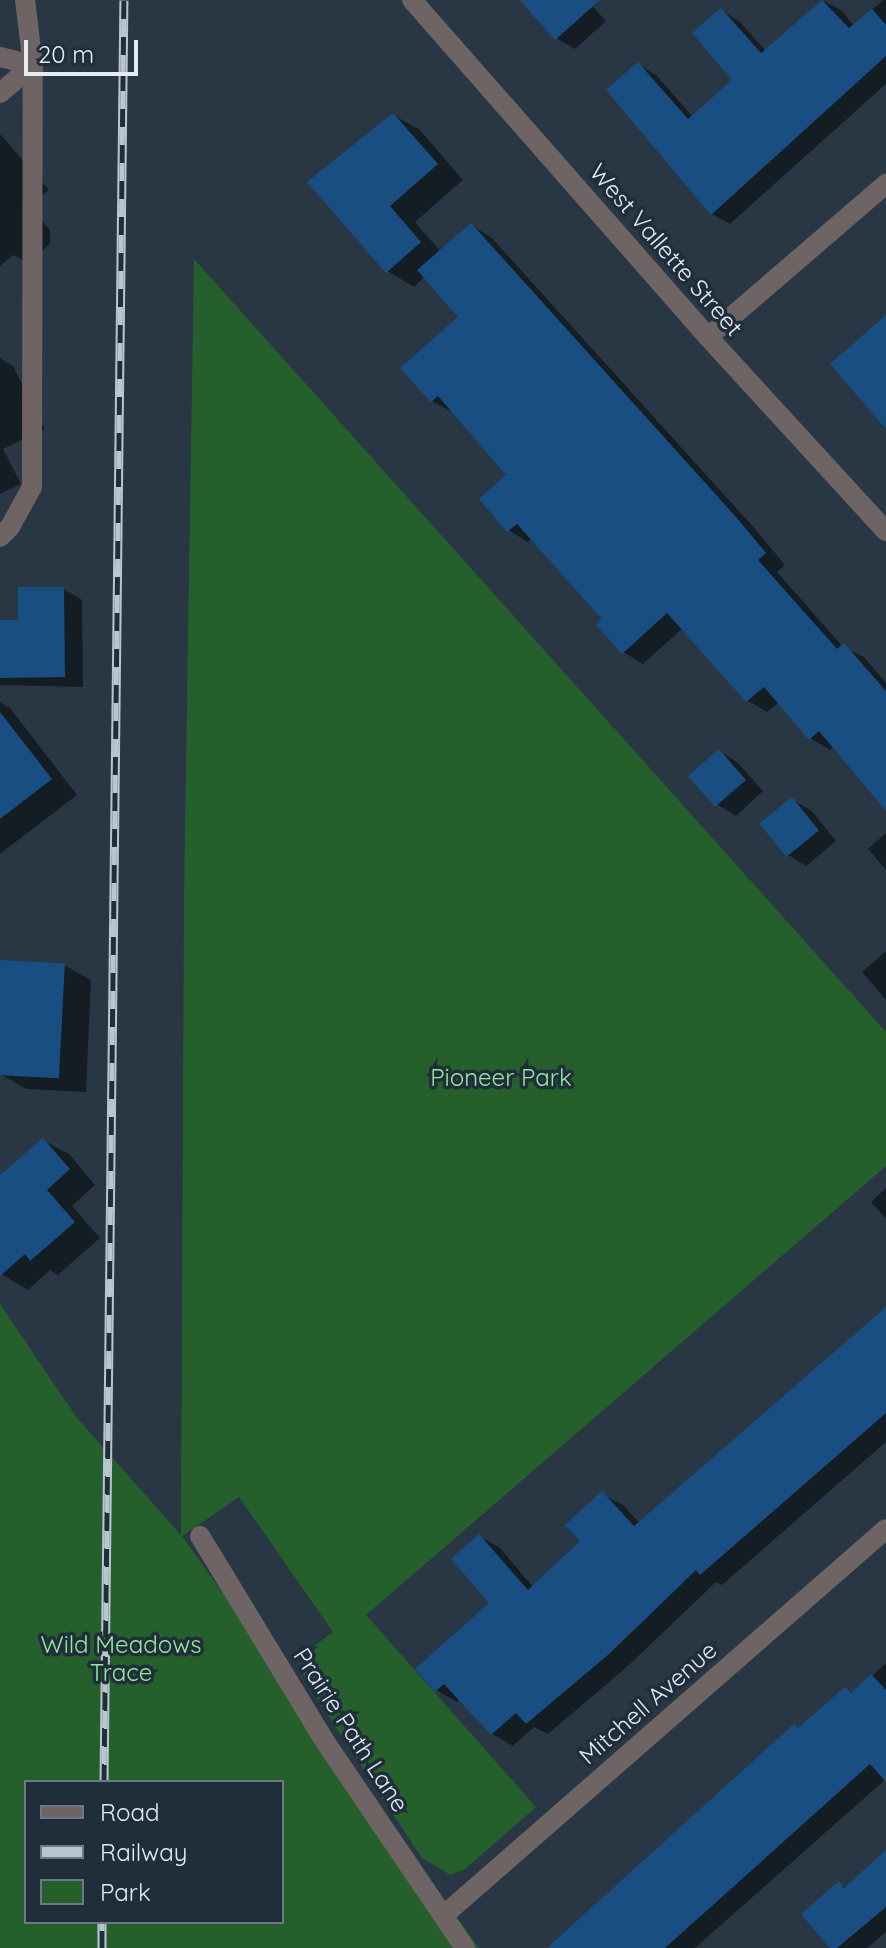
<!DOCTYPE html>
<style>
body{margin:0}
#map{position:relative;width:886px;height:1948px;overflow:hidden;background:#293745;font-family:Quicksand,sans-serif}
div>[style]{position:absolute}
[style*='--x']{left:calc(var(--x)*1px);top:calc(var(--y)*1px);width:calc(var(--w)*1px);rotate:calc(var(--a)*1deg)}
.green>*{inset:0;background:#255f2c}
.shadow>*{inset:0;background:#0007}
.building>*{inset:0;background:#194e82;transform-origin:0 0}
.minor>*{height:20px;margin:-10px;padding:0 10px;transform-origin:10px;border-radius:10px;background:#6f6464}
.rail>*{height:9px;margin-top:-4.5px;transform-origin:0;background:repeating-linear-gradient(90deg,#202d3b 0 18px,#bbc5cf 0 36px);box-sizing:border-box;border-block:2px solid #bbc5cf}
span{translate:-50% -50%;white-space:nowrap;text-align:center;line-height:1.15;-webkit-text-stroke:7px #202d3b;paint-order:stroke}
.street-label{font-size:24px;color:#e3ebf5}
.park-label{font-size:24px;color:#96e89b}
.legend{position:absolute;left:24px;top:1780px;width:260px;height:144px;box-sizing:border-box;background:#202d3b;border:2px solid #6e7985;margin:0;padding:10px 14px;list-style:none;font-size:24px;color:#e3ebf5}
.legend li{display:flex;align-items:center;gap:16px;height:40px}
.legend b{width:40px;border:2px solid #6e7985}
.scale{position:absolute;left:24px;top:40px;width:114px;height:36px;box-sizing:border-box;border:4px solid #e3ebf5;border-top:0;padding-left:10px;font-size:24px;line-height:28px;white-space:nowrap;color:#e3ebf5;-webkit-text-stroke:6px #202d3b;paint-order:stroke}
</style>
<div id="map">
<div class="green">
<i style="clip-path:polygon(evenodd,194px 259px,886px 1032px,886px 1166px,366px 1615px,536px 1807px,465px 1869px,450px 1875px,422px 1858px,306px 1682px,301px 1666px,305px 1653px,333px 1632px,239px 1497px,182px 1536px,479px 1948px,0 1948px,0 1304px,77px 1418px,181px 1535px,184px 895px,194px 259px,26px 1782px,282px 1782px,282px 1922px,26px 1922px,26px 1782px)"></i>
</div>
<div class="shadow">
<i style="clip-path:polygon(522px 0,587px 0,606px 21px,575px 49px,556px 38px)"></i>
<i style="clip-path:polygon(883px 0,886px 0,886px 84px,730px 224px,712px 214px,639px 65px,656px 75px,693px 117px,734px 80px,721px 10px,739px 21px,766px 51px,824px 1px,842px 11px,854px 26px)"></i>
<i style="clip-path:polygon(393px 115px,420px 130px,463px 180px,415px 222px,441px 252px,471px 225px,491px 237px,756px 530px,785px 565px,777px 572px,843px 647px,864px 657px,886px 683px,886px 808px,834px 746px,830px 750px,810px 738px,779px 702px,767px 712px,748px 701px,683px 628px,643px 664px,623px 652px,605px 619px,532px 538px,528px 542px,508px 530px,509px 475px,452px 412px,432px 401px,461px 317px,425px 276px,414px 287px,387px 271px)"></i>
<i style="clip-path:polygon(0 134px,49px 190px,29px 206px,50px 230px,50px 244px,28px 263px,13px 255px,0 266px)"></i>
<i style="clip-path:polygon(0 358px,13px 366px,45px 429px,3px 449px,21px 484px,0 494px)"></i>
<i style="clip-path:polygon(63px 589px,82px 600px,83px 687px,0 685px,0 622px,20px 622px)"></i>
<i style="clip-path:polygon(0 702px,10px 708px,77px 795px,0 854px)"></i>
<i style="clip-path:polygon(719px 751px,737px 762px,763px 791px,736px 816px,718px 805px)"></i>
<i style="clip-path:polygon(792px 800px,811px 810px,836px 841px,806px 866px,788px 855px)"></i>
<i style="clip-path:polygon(886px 833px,886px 870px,868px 849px)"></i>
<i style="clip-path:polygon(886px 951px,886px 1000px,862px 972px)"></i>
<i style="clip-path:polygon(0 962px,64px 965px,91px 980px,86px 1092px,26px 1089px,0 1074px)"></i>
<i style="clip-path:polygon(43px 1140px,70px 1155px,95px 1185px,72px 1206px,100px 1238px,58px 1275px,50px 1270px,28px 1290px,0 1273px,0 1178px)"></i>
<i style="clip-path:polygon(886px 1188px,886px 1219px,871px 1202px)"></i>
<i style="clip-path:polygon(886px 1309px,886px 1442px,722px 1585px,716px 1582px,629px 1665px,548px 1734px,534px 1727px,513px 1746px,492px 1734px,461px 1699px,457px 1702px,436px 1690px,492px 1603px,479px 1536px,500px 1548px,534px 1588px,583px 1542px,602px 1494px,623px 1505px,640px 1524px)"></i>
<i style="clip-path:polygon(886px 1663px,886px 1779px,695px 1948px,572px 1948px,800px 1730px,845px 1689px,853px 1694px)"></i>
<i style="clip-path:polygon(886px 1853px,886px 1932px,867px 1948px,832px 1948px,839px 1884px,847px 1888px)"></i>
</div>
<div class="building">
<i style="clip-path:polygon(520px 0,600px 0,555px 40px)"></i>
<i style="clip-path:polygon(822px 0,849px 28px,872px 9px,886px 25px,886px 56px,711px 215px,606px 90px,638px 62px,688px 119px,732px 80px,692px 33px,721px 8px,761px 53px)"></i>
<i style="clip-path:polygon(393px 113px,438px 164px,390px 206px,421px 242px,386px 273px,307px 182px)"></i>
<i style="clip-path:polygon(471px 223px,736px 517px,766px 553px,758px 560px,837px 649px,844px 643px,886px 691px,886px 811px,819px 731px,809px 740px,764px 687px,746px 702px,667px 613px,622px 654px,596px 625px,602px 619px,517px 524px,507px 532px,479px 499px,506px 475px,438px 396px,431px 402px,400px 368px,458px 317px,417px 270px)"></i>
<i style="clip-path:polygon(886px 315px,886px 429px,830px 364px)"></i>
<i style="clip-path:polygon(18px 587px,64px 587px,65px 677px,0 678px,0 620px,18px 620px)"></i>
<i style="clip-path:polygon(0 712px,52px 779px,0 819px)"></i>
<i style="left:719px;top:749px;width:41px;height:41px;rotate:49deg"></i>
<i style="left:792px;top:797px;width:43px;height:42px;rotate:51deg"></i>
<i style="left:0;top:960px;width:65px;height:115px;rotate:3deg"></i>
<i style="clip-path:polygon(43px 1138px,70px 1169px,47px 1190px,75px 1222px,30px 1261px,25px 1254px,0 1276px,0 1175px)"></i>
<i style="clip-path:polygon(886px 1307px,886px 1413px,700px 1575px,696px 1570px,609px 1654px,526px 1724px,516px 1713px,491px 1735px,444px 1684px,435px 1692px,415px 1669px,489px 1603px,451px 1559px,479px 1534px,528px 1590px,580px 1541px,565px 1525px,602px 1491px,634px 1526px)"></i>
<i style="clip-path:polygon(871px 1674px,886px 1690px,886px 1782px,870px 1764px,665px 1948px,547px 1948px,794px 1724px,798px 1728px,845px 1687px,851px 1693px)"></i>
<i style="clip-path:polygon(886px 1850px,886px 1907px,837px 1948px,830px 1948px,801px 1914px,839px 1881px,844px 1888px)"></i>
</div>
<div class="minor">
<i style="--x:412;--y:0;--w:449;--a:48.7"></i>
<i style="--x:708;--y:337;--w:263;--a:47.5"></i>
<i style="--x:0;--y:57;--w:34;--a:14"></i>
<i style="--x:0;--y:93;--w:43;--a:-40.3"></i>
<i style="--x:708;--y:337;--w:235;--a:-40.7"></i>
<i style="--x:0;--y:537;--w:14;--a:-45"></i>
<i style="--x:10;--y:527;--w:46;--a:-61.2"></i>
<i style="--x:32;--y:487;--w:422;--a:-89.9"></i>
<i style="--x:33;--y:65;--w:65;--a:-97"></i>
<i style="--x:200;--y:1536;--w:235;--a:58.7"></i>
<i style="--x:322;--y:1737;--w:255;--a:55.9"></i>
<i style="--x:443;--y:1916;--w:588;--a:-41.14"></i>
</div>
<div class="rail">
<i style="--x:104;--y:1782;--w:1782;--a:-89.36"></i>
<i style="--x:102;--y:1948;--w:26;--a:-90"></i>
</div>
<div class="street-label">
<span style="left:666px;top:250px;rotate:49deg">West Vallette Street</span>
<span style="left:648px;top:1703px;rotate:-41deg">Mitchell Avenue</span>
<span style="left:351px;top:1730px;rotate:57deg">Prairie Path Lane</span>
</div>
<div class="park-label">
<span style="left:501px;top:1078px">Pioneer Park</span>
<span style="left:121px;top:1659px">Wild Meadows<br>Trace</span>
</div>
<ul class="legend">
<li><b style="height:10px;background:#6f6464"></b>Road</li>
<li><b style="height:10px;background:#bbc5cf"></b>Railway</li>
<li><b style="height:22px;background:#255f2c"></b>Park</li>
</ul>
<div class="scale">20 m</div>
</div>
